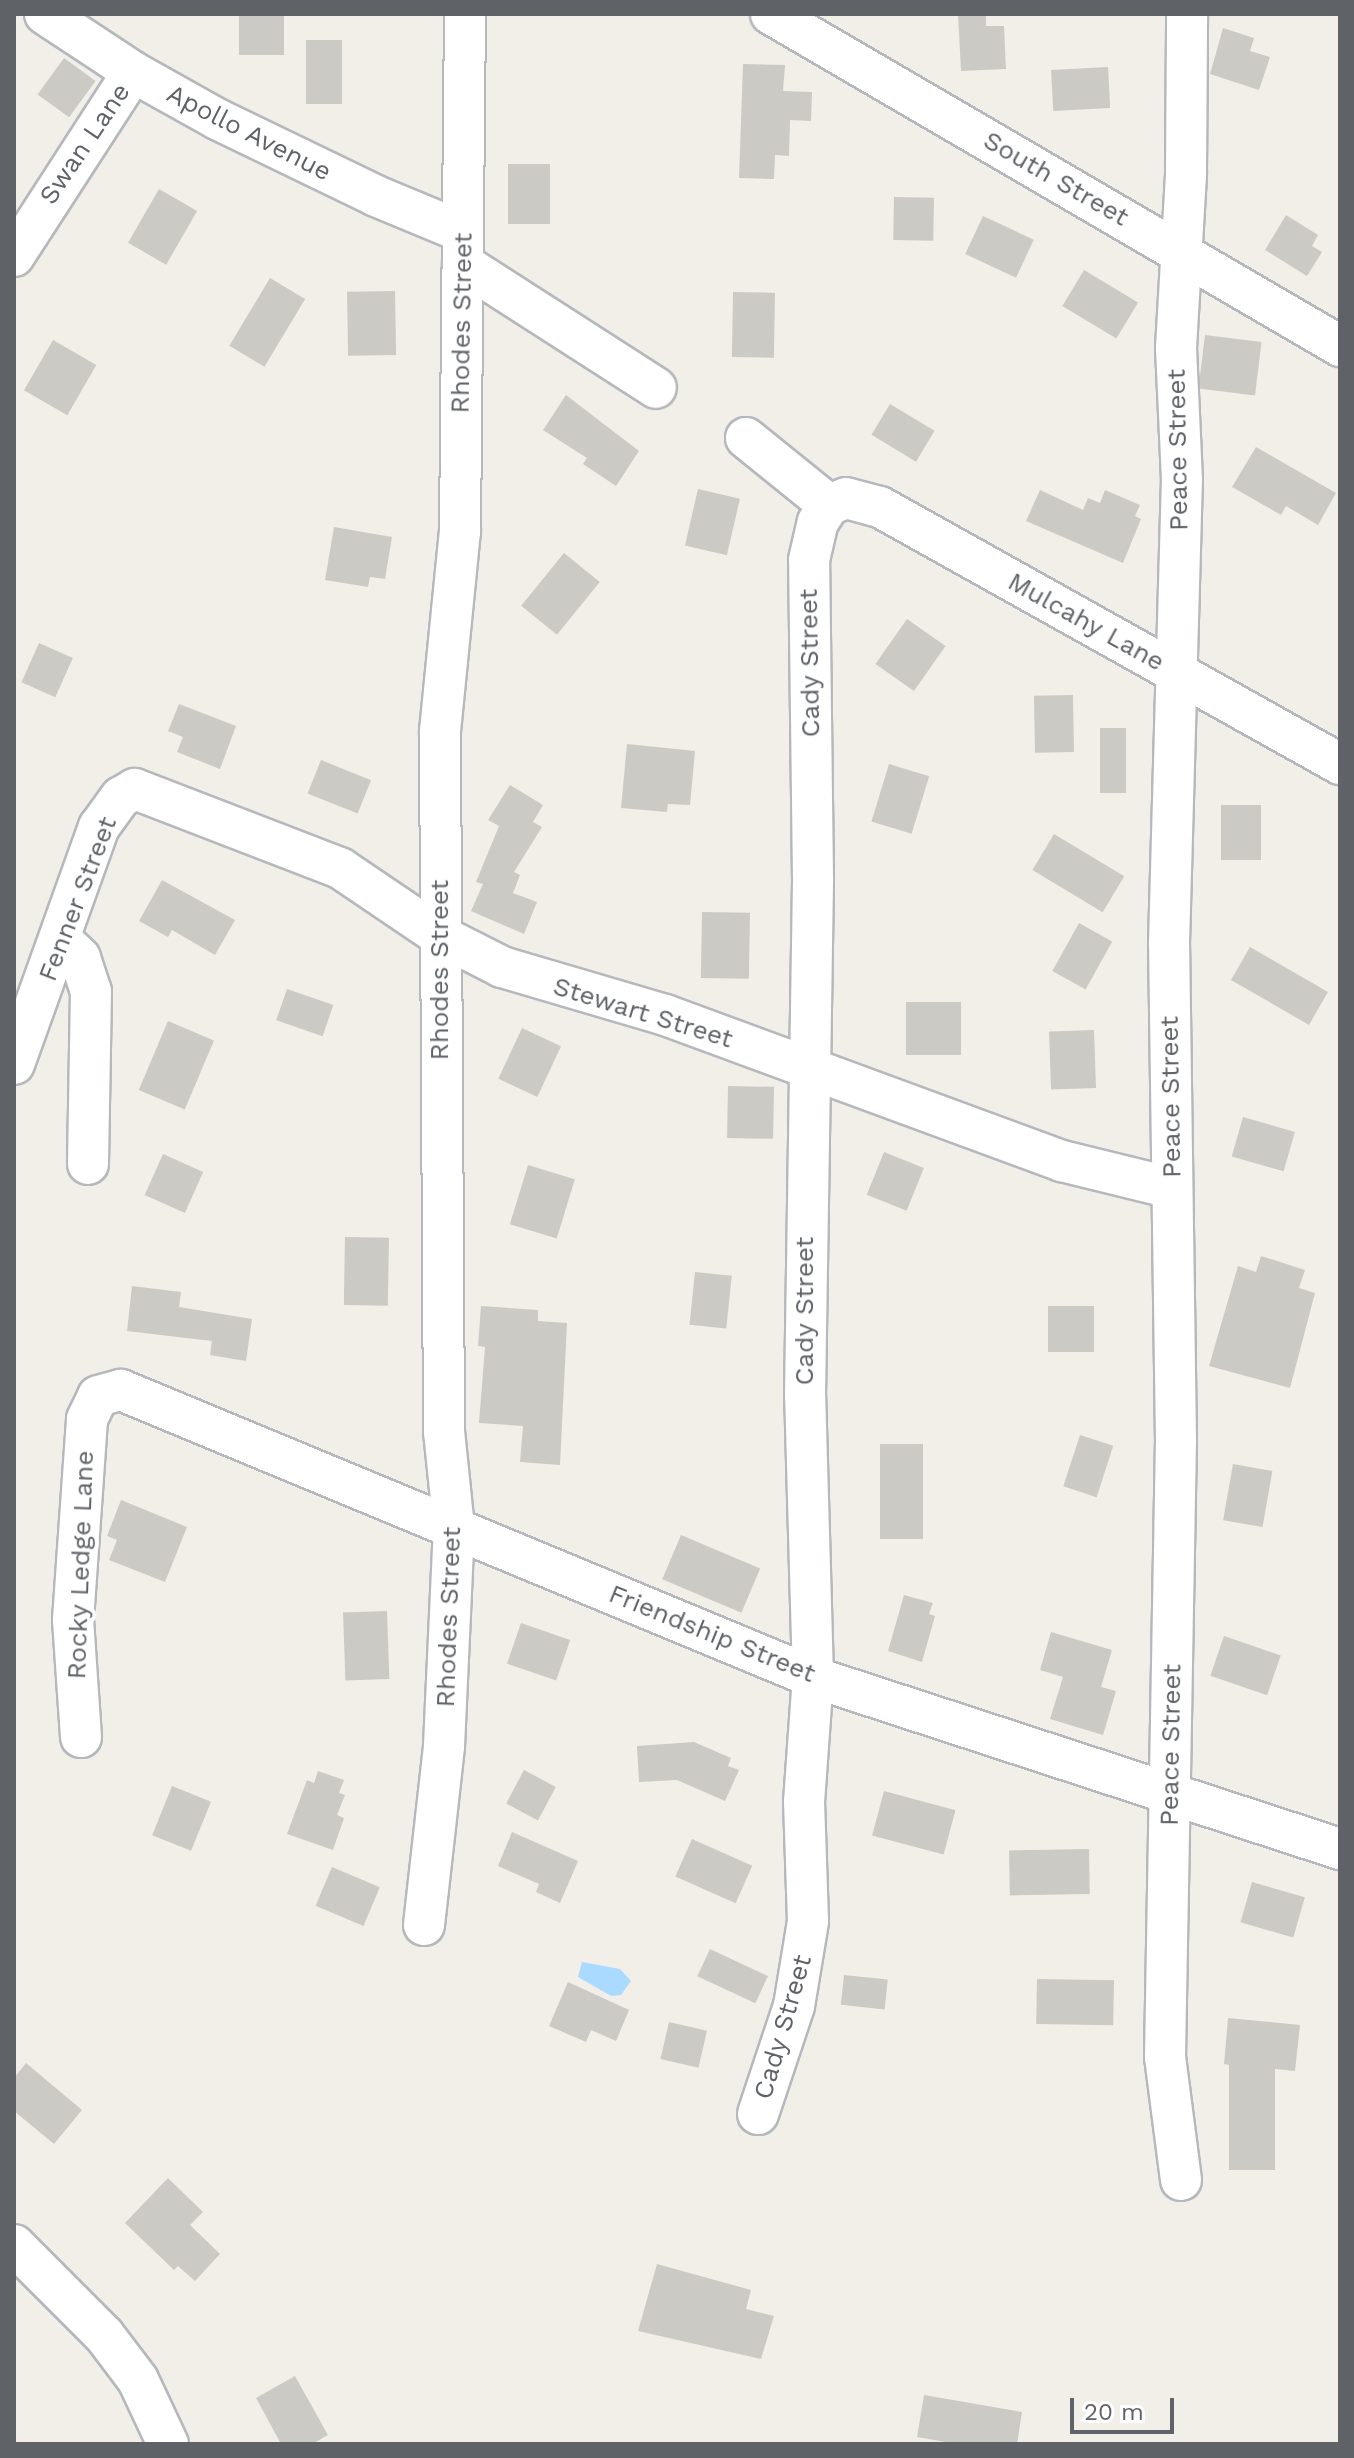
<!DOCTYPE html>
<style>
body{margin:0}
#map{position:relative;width:1354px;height:2458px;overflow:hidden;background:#f1efe8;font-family:"Work Sans",sans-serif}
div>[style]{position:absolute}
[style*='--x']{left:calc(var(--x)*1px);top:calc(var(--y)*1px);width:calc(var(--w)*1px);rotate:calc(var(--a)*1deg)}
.water>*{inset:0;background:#aadaff}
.building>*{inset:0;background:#cccac5;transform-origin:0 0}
.roads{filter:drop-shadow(2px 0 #b5b8bc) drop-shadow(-2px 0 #b5b8bc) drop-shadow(0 2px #b5b8bc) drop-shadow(0 -2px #b5b8bc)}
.street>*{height:40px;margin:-20px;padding:0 20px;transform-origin:20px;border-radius:20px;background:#fff}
span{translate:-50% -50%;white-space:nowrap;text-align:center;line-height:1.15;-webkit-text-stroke:8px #fff;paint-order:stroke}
.street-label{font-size:26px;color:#5f6368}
.frame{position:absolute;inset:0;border:16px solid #5f6368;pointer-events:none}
.scale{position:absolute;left:1070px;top:2398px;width:104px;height:36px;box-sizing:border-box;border:4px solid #5f6368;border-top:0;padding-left:10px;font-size:24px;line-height:28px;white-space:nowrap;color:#5f6368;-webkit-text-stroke:6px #fff;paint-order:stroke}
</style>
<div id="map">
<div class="water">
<i style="clip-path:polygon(582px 1962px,620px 1969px,631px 1981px,621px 1995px,611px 1996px,578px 1977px)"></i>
</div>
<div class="building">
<i style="left:239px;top:14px;width:45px;height:41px"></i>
<i style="clip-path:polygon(958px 14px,986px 14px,986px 26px,1004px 26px,1006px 69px,961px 71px)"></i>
<i style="clip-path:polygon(1223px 28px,1254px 38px,1250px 51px,1270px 57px,1259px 90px,1210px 74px)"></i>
<i style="left:306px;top:40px;width:36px;height:64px"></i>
<i style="left:64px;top:58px;width:39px;height:45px;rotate:36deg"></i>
<i style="clip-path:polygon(743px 64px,785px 65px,783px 91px,812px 92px,811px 121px,790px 120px,789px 156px,775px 155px,774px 179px,739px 178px)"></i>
<i style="left:1108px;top:67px;width:41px;height:57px;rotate:87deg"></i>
<i style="left:508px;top:164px;width:42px;height:60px"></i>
<i style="left:159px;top:189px;width:44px;height:62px;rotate:30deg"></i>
<i style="left:894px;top:197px;width:40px;height:43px;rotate:1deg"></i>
<i style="clip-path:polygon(1286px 215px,1318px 235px,1312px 246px,1322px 252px,1307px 276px,1265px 250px)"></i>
<i style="left:983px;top:216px;width:56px;height:42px;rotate:25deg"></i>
<i style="left:1084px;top:270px;width:63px;height:42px;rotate:31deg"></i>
<i style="left:270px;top:278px;width:41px;height:79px;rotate:31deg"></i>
<i style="left:395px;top:291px;width:64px;height:48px;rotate:89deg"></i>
<i style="left:733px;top:292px;width:42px;height:65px;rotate:1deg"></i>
<i style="left:1205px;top:335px;width:57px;height:54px;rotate:7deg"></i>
<i style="left:53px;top:340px;width:50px;height:58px;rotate:30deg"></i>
<i style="clip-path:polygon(566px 395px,639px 451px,616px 486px,583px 464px,587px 458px,543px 430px)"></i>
<i style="left:890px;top:404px;width:52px;height:36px;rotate:31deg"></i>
<i style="clip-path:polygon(1256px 447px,1336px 493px,1318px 525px,1286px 506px,1281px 515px,1232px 487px)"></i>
<i style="left:698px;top:489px;width:43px;height:58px;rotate:13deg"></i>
<i style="clip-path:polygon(1040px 490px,1083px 510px,1088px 498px,1100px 503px,1105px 490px,1140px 505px,1135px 516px,1141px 519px,1123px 563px,1026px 521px)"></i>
<i style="clip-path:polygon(334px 527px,392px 537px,385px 579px,370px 577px,368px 587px,325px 580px)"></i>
<i style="left:564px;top:553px;width:46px;height:68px;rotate:39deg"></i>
<i style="left:907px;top:619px;width:47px;height:55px;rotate:35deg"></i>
<i style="left:39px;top:643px;width:37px;height:43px;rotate:24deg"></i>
<i style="left:1073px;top:695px;width:57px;height:39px;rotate:89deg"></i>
<i style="clip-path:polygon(179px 704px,236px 726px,220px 769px,177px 752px,183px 737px,168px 731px)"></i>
<i style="left:1100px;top:728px;width:26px;height:65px"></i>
<i style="clip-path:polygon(627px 744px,695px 751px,690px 805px,668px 804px,667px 812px,621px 808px)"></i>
<i style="left:321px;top:760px;width:54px;height:36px;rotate:22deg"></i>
<i style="left:889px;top:764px;width:42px;height:60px;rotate:17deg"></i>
<i style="clip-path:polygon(510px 785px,543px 805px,533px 822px,542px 827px,514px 872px,520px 875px,513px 893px,537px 902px,524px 934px,471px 911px,483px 884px,476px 882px,499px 826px,488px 820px)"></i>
<i style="left:1221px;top:805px;width:40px;height:55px"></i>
<i style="left:1054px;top:834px;width:82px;height:42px;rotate:31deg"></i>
<i style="clip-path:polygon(162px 880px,235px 920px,215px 955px,172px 930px,168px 937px,139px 921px)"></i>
<i style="left:702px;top:912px;width:48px;height:66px;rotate:1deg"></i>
<i style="left:1079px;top:923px;width:38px;height:55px;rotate:29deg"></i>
<i style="left:1250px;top:947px;width:90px;height:38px;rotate:30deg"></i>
<i style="left:287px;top:989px;width:49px;height:33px;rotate:19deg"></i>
<i style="left:906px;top:1002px;width:55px;height:53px"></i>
<i style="left:168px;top:1021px;width:50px;height:75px;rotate:23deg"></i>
<i style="left:522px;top:1028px;width:43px;height:56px;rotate:25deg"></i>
<i style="left:1094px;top:1030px;width:58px;height:45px;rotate:88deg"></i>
<i style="left:728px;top:1086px;width:46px;height:52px;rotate:1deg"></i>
<i style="left:1243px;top:1117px;width:54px;height:41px;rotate:16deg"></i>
<i style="left:884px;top:1152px;width:43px;height:46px;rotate:22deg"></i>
<i style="left:163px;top:1154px;width:44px;height:45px;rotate:24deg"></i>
<i style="left:528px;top:1165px;width:49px;height:62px;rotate:17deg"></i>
<i style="left:345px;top:1237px;width:44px;height:68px;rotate:1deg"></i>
<i style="clip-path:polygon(1261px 1256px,1305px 1270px,1299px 1288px,1315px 1293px,1290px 1388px,1209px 1366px,1238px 1266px,1256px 1272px)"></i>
<i style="left:695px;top:1272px;width:37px;height:53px;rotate:6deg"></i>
<i style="clip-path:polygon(132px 1286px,181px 1292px,179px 1307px,252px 1319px,246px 1361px,210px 1355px,212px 1341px,127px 1331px)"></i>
<i style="clip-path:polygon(481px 1306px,538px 1310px,538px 1321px,567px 1323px,560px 1465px,520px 1462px,523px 1426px,479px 1423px,485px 1347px,478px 1346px)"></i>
<i style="left:1048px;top:1306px;width:46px;height:46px"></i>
<i style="left:1080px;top:1435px;width:35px;height:54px;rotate:18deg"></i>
<i style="left:880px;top:1444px;width:43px;height:95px"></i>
<i style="left:1233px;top:1464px;width:40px;height:57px;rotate:10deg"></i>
<i style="clip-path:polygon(121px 1500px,187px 1527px,165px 1582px,109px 1560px,117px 1540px,107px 1536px)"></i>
<i style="left:681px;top:1535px;width:86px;height:48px;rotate:23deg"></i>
<i style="clip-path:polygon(904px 1595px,933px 1603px,929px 1614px,935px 1616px,922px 1662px,888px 1651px)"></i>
<i style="left:387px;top:1611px;width:68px;height:44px;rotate:88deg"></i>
<i style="left:521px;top:1623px;width:52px;height:43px;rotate:19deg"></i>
<i style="clip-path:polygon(1051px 1632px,1112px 1650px,1101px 1687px,1116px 1691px,1103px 1735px,1050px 1719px,1063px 1677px,1040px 1670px)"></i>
<i style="left:1224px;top:1636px;width:60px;height:42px;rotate:19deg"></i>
<i style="clip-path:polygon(694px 1742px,731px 1758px,728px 1766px,739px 1770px,725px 1801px,677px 1780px,639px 1782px,637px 1746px)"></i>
<i style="left:524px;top:1770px;width:36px;height:38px;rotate:28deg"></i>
<i style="clip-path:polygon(318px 1771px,344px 1780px,339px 1793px,345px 1795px,337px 1815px,344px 1818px,333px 1850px,287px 1834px,307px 1780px,314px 1783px)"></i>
<i style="left:172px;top:1786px;width:42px;height:53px;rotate:22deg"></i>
<i style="left:884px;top:1791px;width:74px;height:46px;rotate:15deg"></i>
<i style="clip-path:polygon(512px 1832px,578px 1861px,560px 1903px,536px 1892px,539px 1884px,498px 1866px)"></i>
<i style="left:692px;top:1839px;width:66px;height:41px;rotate:24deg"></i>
<i style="left:1089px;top:1849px;width:45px;height:80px;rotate:89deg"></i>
<i style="left:332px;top:1867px;width:52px;height:42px;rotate:23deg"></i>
<i style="left:1252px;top:1882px;width:55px;height:42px;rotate:16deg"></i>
<i style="left:710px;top:1949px;width:64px;height:30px;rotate:25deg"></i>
<i style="left:844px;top:1975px;width:44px;height:30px;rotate:6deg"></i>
<i style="left:1037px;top:1979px;width:77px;height:45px;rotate:1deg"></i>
<i style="clip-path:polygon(568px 1982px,629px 2010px,616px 2041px,591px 2030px,586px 2042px,549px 2026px)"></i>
<i style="clip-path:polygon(1228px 2018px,1300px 2025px,1295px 2071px,1275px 2069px,1275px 2170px,1229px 2170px,1229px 2065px,1224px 2064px)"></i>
<i style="left:669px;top:2022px;width:39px;height:38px;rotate:13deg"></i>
<i style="clip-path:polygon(26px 2063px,82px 2110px,54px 2144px,14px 2111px,14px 2078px)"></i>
<i style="clip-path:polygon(168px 2178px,203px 2212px,190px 2225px,220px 2254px,195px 2281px,178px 2266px,174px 2270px,125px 2223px)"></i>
<i style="clip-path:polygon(657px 2264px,751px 2290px,746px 2309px,774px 2316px,761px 2359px,638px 2331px)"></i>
<i style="clip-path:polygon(295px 2376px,328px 2435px,312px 2444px,281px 2444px,256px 2398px)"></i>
<i style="clip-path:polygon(924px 2395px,1022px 2412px,1017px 2444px,957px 2444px,917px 2437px)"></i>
</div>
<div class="roads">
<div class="street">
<i style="--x:45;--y:14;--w:105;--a:33.4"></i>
<i style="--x:133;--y:72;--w:96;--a:29.2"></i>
<i style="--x:217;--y:119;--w:177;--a:25.8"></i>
<i style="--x:376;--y:196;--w:94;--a:22.5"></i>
<i style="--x:771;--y:14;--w:659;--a:30.26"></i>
<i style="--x:14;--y:256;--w:219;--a:-57.1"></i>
<i style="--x:463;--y:264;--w:229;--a:32.7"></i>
<i style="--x:746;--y:438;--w:107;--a:38.9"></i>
<i style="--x:829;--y:505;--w:18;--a:-22"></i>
<i style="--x:846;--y:498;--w:35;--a:15"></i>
<i style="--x:880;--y:507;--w:527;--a:29.19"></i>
<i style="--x:61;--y:940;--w:26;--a:43"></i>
<i style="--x:80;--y:958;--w:35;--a:72"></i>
<i style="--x:91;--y:991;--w:173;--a:91"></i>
<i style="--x:14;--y:1064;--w:252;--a:-70.3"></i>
<i style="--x:99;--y:827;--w:37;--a:-54"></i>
<i style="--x:121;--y:797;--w:16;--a:-30"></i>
<i style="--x:135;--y:789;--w:220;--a:21.1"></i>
<i style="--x:340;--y:868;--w:120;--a:34.1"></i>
<i style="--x:439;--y:935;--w:71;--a:26.9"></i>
<i style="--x:502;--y:967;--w:170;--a:16.4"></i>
<i style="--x:665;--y:1015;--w:423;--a:20.2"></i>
<i style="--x:1062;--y:1161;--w:113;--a:13.8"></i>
<i style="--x:81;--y:1737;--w:117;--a:-93.9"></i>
<i style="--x:73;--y:1620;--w:201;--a:-86"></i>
<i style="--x:87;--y:1419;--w:25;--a:-64"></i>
<i style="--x:98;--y:1396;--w:24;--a:-15"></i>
<i style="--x:121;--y:1390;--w:749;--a:22.53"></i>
<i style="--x:813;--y:1677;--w:554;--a:18.08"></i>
<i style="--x:424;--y:1925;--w:180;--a:-83.6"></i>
<i style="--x:444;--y:1746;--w:218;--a:-87.4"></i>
<i style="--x:454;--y:1528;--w:97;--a:-95.9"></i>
<i style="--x:444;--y:1432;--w:701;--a:-90.33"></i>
<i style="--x:440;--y:731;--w:200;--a:-84.3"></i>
<i style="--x:460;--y:532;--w:518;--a:-89.45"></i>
<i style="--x:758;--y:2114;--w:114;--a:-71.6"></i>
<i style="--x:794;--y:2006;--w:86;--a:-80.6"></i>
<i style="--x:808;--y:1921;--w:119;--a:-91.9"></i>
<i style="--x:804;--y:1802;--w:125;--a:-85.9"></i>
<i style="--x:813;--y:1677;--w:281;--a:-91.6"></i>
<i style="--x:805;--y:1396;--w:517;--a:-89.11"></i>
<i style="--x:813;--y:879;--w:319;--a:-90.7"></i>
<i style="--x:809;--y:560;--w:39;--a:-77"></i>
<i style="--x:818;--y:522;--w:20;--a:-57"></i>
<i style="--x:1181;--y:2180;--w:124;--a:-97.4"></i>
<i style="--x:1165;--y:2057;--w:616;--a:-88.98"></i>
<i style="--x:1176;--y:1441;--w:498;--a:-90.8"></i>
<i style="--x:1169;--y:943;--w:463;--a:-88.4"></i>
<i style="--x:1182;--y:480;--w:132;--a:-92.6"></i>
<i style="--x:1176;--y:348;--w:176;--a:-86.7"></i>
<i style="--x:1186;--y:172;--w:158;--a:-89.6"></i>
<i style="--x:14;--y:2245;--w:127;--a:45"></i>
<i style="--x:104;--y:2335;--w:56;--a:52.9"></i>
<i style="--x:138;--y:2380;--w:71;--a:64.9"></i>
</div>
</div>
<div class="street-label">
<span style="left:249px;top:133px;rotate:27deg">Apollo Avenue</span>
<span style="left:85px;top:144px;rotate:-56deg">Swan Lane</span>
<span style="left:1056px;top:179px;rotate:30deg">South Street</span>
<span style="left:462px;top:323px;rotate:-89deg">Rhodes Street</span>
<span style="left:1178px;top:450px;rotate:-91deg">Peace Street</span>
<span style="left:1086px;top:622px;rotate:29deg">Mulcahy Lane</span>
<span style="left:810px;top:663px;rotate:-91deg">Cady Street</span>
<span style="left:78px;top:899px;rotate:-69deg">Fenner Street</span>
<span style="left:440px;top:970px;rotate:-90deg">Rhodes Street</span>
<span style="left:643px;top:1013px;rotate:17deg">Stewart Street</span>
<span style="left:1171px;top:1097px;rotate:-91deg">Peace Street</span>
<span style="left:805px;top:1311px;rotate:-90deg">Cady Street</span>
<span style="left:81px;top:1565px;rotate:-88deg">Rocky Ledge Lane</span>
<span style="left:449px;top:1617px;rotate:-88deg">Rhodes Street</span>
<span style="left:712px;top:1634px;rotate:22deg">Friendship Street</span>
<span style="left:1171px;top:1745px;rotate:-89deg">Peace Street</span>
<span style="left:783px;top:2027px;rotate:-74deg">Cady Street</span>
</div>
<div class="frame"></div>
<div class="scale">20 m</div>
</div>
